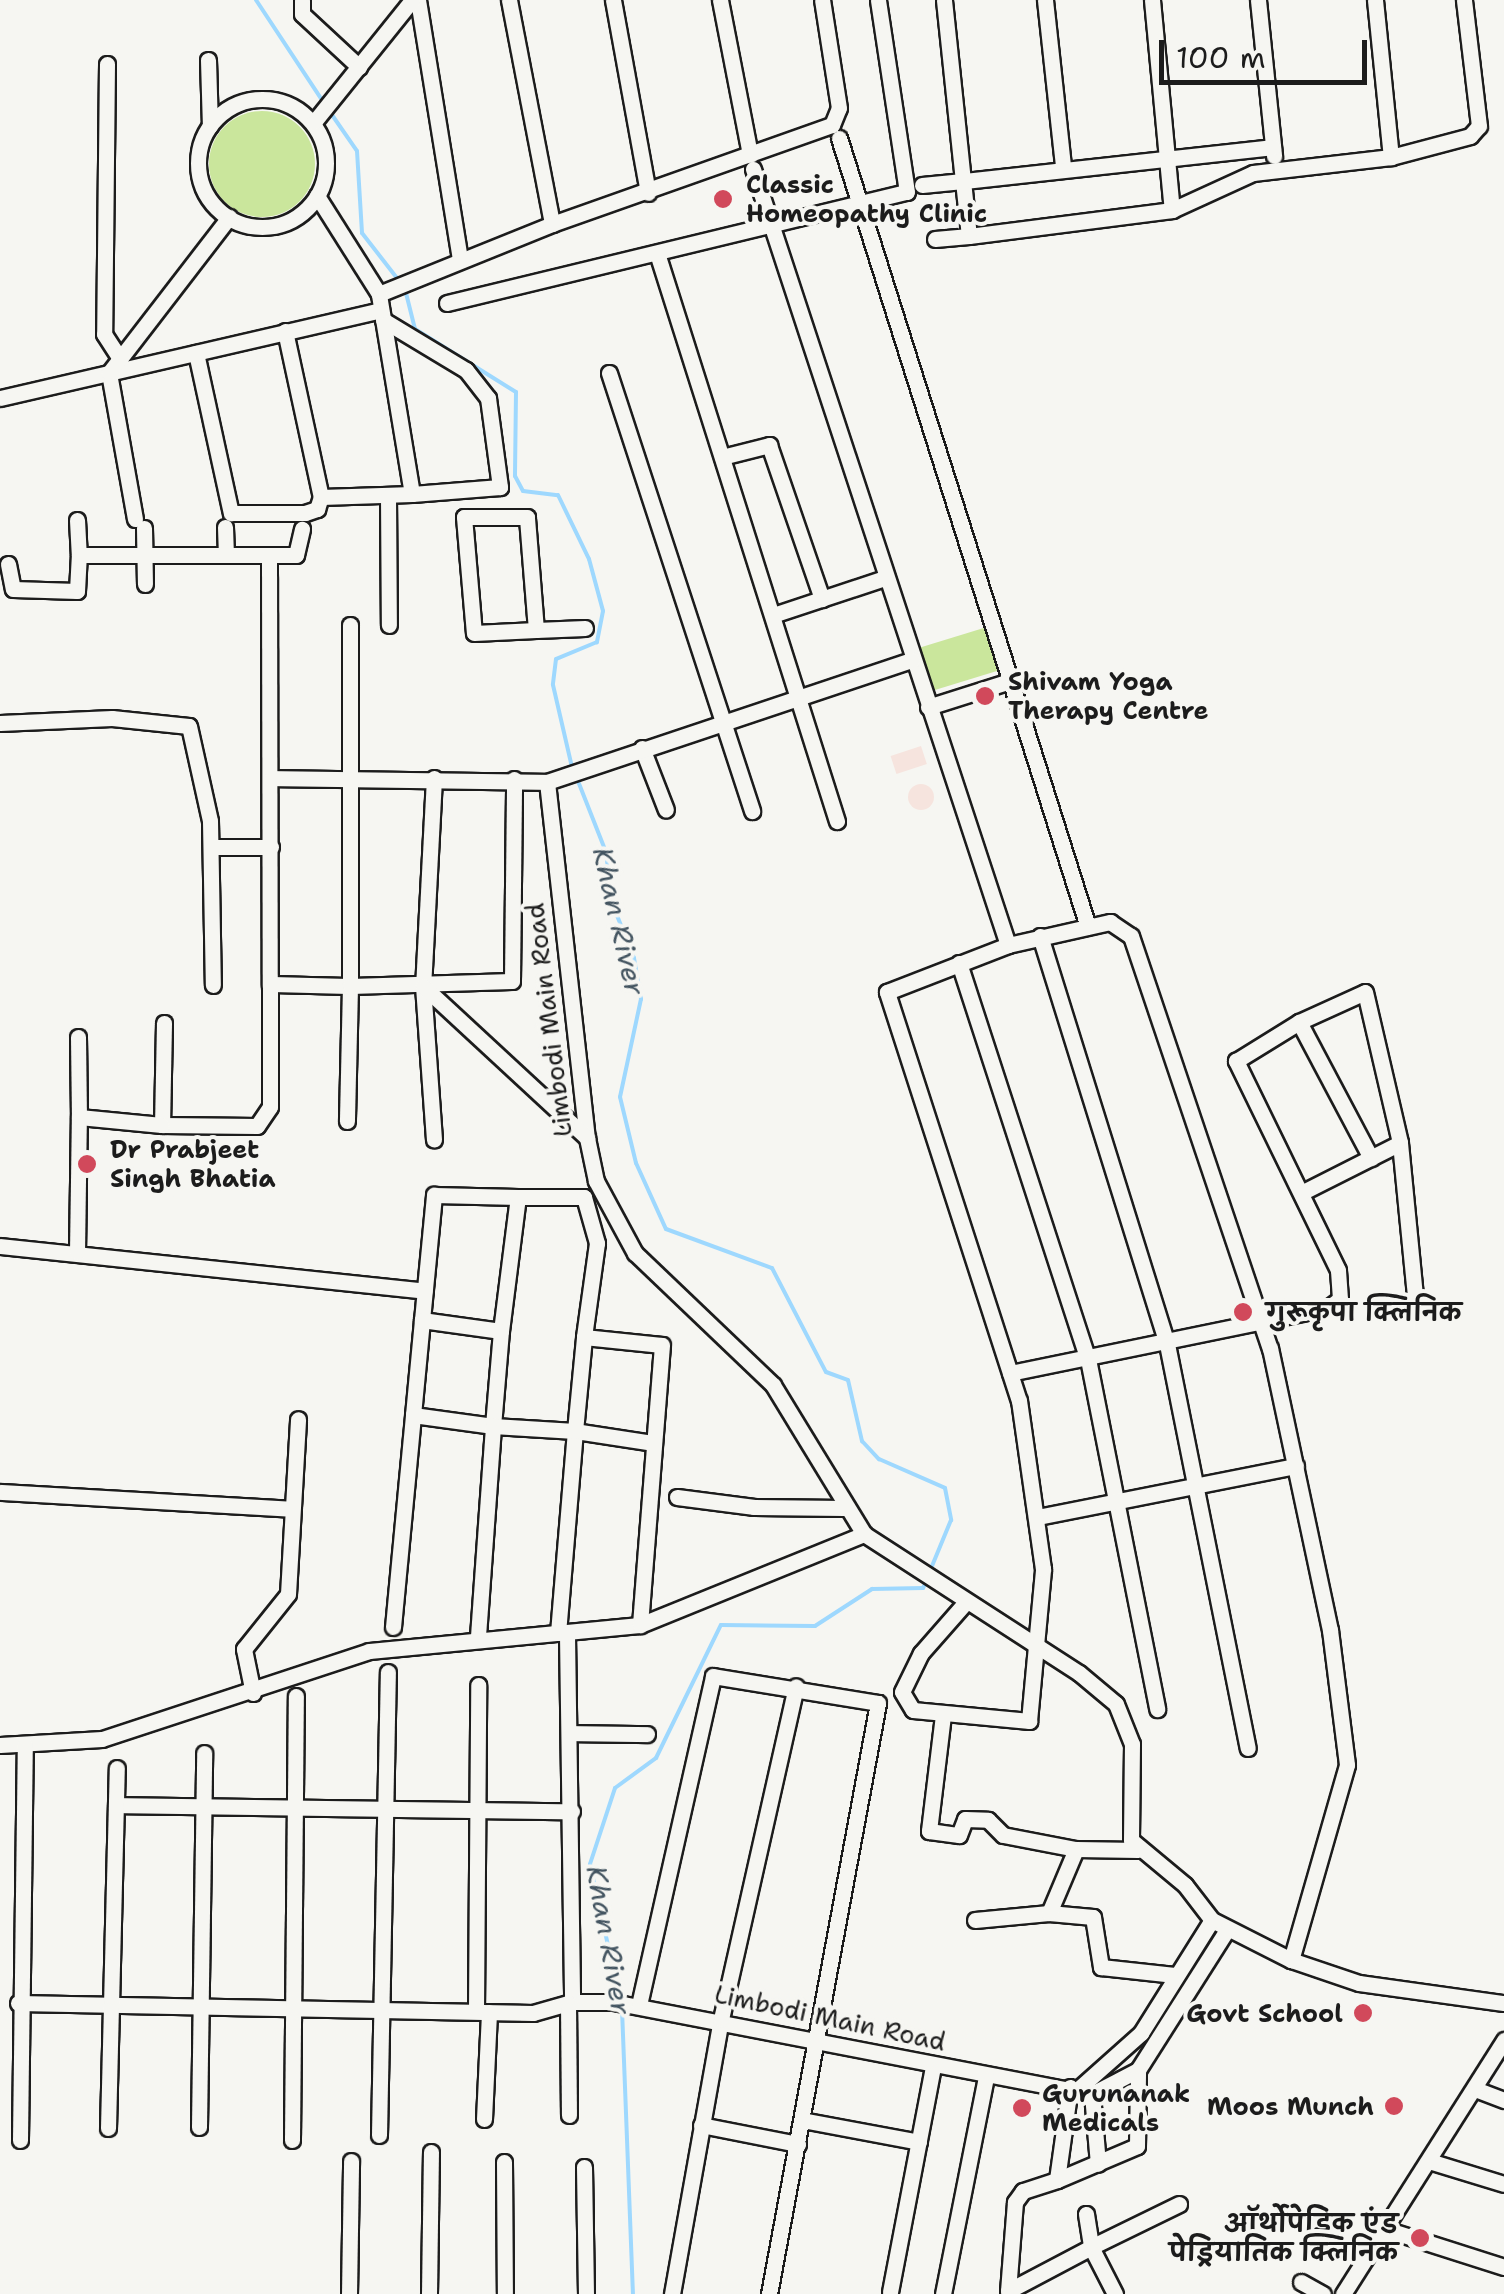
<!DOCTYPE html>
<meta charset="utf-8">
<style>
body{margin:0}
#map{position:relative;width:1504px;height:2294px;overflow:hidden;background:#f6f6f2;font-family:"Shantell Sans","Playpen Sans Deva",sans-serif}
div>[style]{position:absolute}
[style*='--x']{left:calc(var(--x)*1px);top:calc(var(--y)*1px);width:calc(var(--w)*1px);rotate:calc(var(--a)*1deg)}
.built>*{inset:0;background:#f6e4de;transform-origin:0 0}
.round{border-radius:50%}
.green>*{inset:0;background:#cae69c;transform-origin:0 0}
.stream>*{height:4px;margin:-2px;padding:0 2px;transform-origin:2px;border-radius:2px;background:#9ed8fe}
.roads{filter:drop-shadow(2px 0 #1c1c1c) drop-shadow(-2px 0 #1c1c1c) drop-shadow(0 2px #1c1c1c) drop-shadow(0 -2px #1c1c1c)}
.minor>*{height:15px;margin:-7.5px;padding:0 7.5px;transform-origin:7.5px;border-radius:7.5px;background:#f6f6f2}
.minor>.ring{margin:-7.5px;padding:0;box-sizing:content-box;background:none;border:15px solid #f6f6f2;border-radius:50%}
.dots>*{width:28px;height:28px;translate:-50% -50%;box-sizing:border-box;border:5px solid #f6f6f2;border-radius:50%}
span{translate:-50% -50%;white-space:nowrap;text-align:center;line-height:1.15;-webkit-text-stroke:8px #f6f6f2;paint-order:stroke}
.poi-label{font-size:25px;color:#1c1c1c;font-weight:700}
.left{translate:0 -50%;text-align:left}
.right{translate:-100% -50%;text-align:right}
.street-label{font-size:25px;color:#1c1c1c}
.water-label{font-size:28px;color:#435460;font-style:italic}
.scale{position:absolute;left:1159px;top:40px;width:208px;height:45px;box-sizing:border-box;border:5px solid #1c1c1c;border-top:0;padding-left:12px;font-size:30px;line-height:35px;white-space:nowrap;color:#1c1c1c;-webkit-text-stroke:8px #f6f6f2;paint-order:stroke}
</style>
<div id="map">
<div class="built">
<i style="left:921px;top:746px;width:19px;height:32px;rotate:72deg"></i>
<i class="round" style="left:908px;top:784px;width:26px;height:26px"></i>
</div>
<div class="green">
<i class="round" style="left:209px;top:111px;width:106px;height:106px"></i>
<i style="left:987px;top:627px;width:45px;height:75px;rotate:73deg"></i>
</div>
<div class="stream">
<i style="--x:256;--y:0;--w:120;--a:56.6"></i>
<i style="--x:330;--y:112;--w:47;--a:55.3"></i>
<i style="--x:357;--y:151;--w:82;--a:86.5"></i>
<i style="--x:362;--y:233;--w:62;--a:52.2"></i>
<i style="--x:405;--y:289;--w:41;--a:76"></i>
<i style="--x:415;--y:329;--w:119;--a:32"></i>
<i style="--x:516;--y:392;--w:84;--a:90.7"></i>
<i style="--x:515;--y:476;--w:17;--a:62"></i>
<i style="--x:523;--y:491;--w:35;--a:7"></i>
<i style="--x:558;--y:495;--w:71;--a:64.2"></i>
<i style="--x:589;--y:559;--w:54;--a:74.9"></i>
<i style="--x:603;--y:611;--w:32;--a:101"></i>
<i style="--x:597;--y:642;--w:44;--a:157.5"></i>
<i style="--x:556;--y:659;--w:26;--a:97"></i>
<i style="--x:553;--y:685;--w:84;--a:77"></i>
<i style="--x:576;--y:776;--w:82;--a:68.5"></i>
<i style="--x:606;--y:852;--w:51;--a:83.3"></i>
<i style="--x:612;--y:903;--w:59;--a:68.2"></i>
<i style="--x:634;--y:958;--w:42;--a:80.3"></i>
<i style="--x:641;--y:999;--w:100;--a:102.1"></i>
<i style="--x:620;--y:1097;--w:68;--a:76.4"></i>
<i style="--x:636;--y:1163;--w:72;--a:65.6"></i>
<i style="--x:666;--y:1229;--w:113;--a:20.2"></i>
<i style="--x:772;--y:1268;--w:117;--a:62.6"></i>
<i style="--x:826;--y:1372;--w:23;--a:20"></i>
<i style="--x:848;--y:1380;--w:63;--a:77.1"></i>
<i style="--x:862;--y:1441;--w:25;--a:47"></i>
<i style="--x:879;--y:1459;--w:72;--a:23.7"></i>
<i style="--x:945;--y:1488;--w:33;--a:79"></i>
<i style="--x:951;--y:1520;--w:55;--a:112.4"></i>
<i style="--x:620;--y:2000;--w:139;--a:-102.4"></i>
<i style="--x:590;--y:1864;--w:80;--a:-71.8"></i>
<i style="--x:615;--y:1788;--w:51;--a:-36.2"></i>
<i style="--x:656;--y:1758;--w:148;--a:-64"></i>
<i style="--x:721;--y:1625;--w:94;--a:0.6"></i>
<i style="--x:815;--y:1626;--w:68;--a:-33"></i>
<i style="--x:872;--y:1589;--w:51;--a:-1.1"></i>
<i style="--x:923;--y:1588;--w:9;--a:-63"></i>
<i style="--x:622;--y:2009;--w:285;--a:87.8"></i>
</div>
<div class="roads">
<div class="minor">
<i style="--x:302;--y:0;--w:14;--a:90"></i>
<i style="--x:302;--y:14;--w:78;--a:42.9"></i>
<i style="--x:418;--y:0;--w:261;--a:80.8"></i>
<i style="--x:509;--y:0;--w:228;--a:79.1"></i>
<i style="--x:613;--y:0;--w:196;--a:79.7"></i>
<i style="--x:720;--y:0;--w:158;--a:79"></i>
<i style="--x:1045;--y:0;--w:168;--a:83.8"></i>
<i style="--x:1152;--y:0;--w:211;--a:84.6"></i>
<i style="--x:1258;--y:0;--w:157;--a:84.1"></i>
<i style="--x:1375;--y:0;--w:158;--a:84.2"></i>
<i style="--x:208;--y:60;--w:66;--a:88.3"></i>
<i style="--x:107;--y:64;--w:270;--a:90.6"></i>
<i style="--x:104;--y:334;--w:30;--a:57"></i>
<i class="ring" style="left:198px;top:99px;width:113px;height:113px"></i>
<i style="--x:314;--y:122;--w:156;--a:-51.2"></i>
<i style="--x:839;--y:138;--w:827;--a:72.48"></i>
<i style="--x:1273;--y:147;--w:312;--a:173.7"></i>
<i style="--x:963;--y:181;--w:55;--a:83.8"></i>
<i style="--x:969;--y:236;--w:205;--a:-7.3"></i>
<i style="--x:1172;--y:210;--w:89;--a:-24.6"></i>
<i style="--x:1253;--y:173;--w:139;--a:-6.6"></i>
<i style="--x:1391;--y:157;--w:82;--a:-14.9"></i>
<i style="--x:1470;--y:136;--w:13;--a:-48"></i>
<i style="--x:1479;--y:126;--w:127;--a:-96.8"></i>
<i style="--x:753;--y:169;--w:817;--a:71.81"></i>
<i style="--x:922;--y:185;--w:41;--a:-5.6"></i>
<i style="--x:963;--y:181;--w:182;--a:-96"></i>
<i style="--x:935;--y:239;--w:34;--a:-5"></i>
<i style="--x:657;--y:253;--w:596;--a:72.42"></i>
<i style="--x:379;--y:294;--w:187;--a:-22"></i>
<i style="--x:552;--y:224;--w:297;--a:-19.5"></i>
<i style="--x:832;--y:125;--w:18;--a:-68"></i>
<i style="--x:839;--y:108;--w:109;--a:-98.9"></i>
<i style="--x:447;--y:303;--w:473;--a:-13.6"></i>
<i style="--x:907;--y:192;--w:194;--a:-98.6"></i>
<i style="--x:383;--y:320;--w:97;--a:31.1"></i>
<i style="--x:466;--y:370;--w:36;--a:52"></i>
<i style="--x:488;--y:398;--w:90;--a:82.3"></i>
<i style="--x:500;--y:487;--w:88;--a:175.5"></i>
<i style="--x:285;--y:331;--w:170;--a:77.8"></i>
<i style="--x:196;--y:353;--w:164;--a:77.7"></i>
<i style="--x:231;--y:513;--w:74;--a:0"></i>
<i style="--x:305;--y:513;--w:13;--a:-18"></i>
<i style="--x:317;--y:509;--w:13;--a:-72"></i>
<i style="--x:321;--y:497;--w:91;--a:-1.9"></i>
<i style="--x:412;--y:494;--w:203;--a:-99.4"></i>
<i style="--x:379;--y:294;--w:116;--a:-122.3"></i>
<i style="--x:609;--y:373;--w:461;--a:71.9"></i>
<i style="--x:0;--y:398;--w:391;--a:-13"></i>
<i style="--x:722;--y:457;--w:49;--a:-14.3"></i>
<i style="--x:769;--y:445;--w:163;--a:71"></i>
<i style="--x:388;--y:497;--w:128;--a:89.6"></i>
<i style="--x:135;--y:519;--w:148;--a:-100.1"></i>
<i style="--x:109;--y:373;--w:197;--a:-52.4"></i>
<i style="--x:77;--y:520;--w:35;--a:87"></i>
<i style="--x:79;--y:555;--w:217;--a:0"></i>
<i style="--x:296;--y:555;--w:27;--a:-77"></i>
<i style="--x:225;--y:527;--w:28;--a:88"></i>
<i style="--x:144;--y:528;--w:56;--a:89"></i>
<i style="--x:269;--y:556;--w:428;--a:89.9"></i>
<i style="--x:270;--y:984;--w:80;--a:1.4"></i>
<i style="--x:350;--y:986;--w:135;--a:91.3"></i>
<i style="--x:8;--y:564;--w:25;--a:79"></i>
<i style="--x:13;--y:589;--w:64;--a:1.8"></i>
<i style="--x:77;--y:591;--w:36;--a:-87"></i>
<i style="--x:773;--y:615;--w:118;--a:-18.3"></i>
<i style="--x:350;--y:625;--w:361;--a:90"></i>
<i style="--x:350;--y:986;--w:162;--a:-1.8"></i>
<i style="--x:512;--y:981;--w:202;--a:-89.4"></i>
<i style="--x:536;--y:630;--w:113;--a:-94.6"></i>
<i style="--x:527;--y:517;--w:63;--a:180"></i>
<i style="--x:464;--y:517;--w:116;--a:85.1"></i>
<i style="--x:474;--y:633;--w:62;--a:-2.8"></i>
<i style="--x:536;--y:630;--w:49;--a:-2.3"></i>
<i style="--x:928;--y:707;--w:86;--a:-17.6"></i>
<i style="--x:0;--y:723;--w:112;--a:-2.6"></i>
<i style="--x:112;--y:718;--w:77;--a:5.9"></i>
<i style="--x:189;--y:726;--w:97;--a:77.5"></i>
<i style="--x:210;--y:821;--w:164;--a:89"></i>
<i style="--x:642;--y:748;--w:66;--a:68.8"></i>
<i style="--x:272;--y:778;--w:275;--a:0.8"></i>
<i style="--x:547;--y:782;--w:385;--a:-18.5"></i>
<i style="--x:434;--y:778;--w:208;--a:93"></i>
<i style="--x:423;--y:986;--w:154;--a:85.9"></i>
<i style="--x:547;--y:782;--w:358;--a:83.6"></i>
<i style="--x:587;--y:1138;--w:44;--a:78.2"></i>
<i style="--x:596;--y:1181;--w:82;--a:61.6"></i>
<i style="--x:635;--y:1253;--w:191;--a:43.7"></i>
<i style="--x:773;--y:1385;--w:175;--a:58.6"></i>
<i style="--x:864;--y:1534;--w:256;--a:32.9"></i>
<i style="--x:1079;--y:1673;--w:48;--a:40"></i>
<i style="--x:1116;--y:1704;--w:43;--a:68.2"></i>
<i style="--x:1132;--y:1744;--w:96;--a:90.6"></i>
<i style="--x:1131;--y:1840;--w:70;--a:39.8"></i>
<i style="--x:1185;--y:1885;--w:44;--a:52.4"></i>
<i style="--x:1212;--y:1920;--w:89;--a:26.9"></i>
<i style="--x:1291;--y:1960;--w:72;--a:18.7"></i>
<i style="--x:1359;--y:1983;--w:146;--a:7.9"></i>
<i style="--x:211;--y:847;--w:60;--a:0"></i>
<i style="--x:1040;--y:936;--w:427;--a:72.7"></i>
<i style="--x:1167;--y:1344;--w:412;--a:78.7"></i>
<i style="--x:959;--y:963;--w:416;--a:72"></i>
<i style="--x:1088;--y:1359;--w:357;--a:78.8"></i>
<i style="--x:423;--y:986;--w:224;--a:42.8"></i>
<i style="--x:1299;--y:1022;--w:154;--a:62.1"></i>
<i style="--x:164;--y:1023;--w:102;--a:91.1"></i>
<i style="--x:162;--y:1125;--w:95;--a:0.6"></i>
<i style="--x:257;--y:1126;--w:23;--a:-56"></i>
<i style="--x:270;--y:1107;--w:123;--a:-90"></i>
<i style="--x:78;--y:1037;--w:80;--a:89.3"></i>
<i style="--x:1400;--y:1143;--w:153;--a:84.4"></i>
<i style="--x:0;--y:1246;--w:427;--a:6"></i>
<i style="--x:77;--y:1252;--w:135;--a:-89.2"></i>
<i style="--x:79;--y:1117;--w:83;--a:5.5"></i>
<i style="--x:422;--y:1320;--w:126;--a:-84.5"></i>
<i style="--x:434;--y:1195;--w:84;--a:1.4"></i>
<i style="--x:501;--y:1331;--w:135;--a:-82.8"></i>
<i style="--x:518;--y:1197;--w:66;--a:0"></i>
<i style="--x:584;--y:1197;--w:48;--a:74.2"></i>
<i style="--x:597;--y:1243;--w:95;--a:97.9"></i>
<i style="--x:1010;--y:1373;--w:325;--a:-11.6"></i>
<i style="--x:1328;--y:1308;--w:15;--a:-37"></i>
<i style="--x:1340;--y:1299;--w:29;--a:-94"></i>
<i style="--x:1338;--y:1270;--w:233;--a:-116"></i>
<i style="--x:1236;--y:1061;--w:74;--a:-31.8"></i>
<i style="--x:1299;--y:1022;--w:72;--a:-24.4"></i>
<i style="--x:1365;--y:992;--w:155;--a:76.9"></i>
<i style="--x:1400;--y:1143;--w:109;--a:153.2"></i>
<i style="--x:0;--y:1492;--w:292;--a:3.3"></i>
<i style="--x:677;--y:1497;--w:78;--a:7.4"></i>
<i style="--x:754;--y:1507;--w:90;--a:0.6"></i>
<i style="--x:1038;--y:1517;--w:263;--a:-11.2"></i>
<i style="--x:965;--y:1603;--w:67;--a:131.3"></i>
<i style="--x:921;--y:1653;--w:43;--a:116"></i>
<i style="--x:902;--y:1692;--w:21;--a:59"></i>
<i style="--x:913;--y:1710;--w:117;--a:5.4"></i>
<i style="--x:1029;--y:1721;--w:153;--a:-84.7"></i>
<i style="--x:1043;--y:1569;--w:170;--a:-98.1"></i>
<i style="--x:1019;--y:1401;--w:430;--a:-107.9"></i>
<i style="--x:887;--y:992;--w:130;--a:-21.2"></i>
<i style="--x:1008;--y:945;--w:105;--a:-12.7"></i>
<i style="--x:1110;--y:922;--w:25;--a:34"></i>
<i style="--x:1131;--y:936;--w:435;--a:71.4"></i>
<i style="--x:1270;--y:1348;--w:288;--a:78"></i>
<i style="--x:1330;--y:1630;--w:136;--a:82.8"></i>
<i style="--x:1347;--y:1765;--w:203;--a:106"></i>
<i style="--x:393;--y:1627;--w:213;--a:-84.6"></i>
<i style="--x:413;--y:1415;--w:81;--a:7.8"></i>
<i style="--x:493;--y:1426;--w:95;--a:-85.2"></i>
<i style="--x:501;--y:1331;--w:80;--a:-172.1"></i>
<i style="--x:422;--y:1320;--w:95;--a:95.4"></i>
<i style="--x:558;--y:1633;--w:203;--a:-85.2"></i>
<i style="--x:575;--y:1431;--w:79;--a:8.7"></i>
<i style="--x:567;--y:1635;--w:367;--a:89.2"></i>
<i style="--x:478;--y:1636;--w:211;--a:-85.9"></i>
<i style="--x:493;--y:1426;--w:82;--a:3.5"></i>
<i style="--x:575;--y:1431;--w:94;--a:-84.5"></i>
<i style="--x:584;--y:1337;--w:78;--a:5.9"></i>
<i style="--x:662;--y:1345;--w:281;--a:94.5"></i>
<i style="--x:253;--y:1693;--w:45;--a:-101.6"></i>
<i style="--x:244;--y:1649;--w:70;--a:-51.3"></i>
<i style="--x:288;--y:1594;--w:175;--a:-86.7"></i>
<i style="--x:943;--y:1715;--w:117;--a:96.9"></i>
<i style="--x:929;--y:1831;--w:30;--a:8"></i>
<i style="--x:959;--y:1835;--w:17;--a:-69"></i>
<i style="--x:965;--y:1819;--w:23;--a:2"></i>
<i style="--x:988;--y:1820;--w:21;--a:45"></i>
<i style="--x:1003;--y:1835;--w:74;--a:10.9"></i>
<i style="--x:1076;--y:1849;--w:62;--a:0.9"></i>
<i style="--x:571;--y:1733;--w:76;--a:0.8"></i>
<i style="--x:0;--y:1745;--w:102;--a:-3.4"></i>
<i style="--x:102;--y:1739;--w:281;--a:-18.2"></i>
<i style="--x:369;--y:1651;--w:272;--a:-5.5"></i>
<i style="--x:640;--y:1625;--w:242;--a:-22.1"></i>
<i style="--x:116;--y:1805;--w:456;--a:0.8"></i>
<i style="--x:1049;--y:1913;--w:44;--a:5.2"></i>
<i style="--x:1093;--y:1917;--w:51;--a:80.9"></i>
<i style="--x:1101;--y:1967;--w:74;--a:6.2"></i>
<i style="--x:975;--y:1920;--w:74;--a:-5.4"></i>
<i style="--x:1049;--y:1913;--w:69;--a:-67.1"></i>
<i style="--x:18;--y:2003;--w:515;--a:1.11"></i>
<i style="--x:533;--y:2013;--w:41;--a:-15.8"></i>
<i style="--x:572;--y:2002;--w:41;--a:0"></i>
<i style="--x:613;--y:2002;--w:488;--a:10.9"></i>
<i style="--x:1092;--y:2094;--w:52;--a:-27.6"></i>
<i style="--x:1138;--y:2070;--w:166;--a:-57.6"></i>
<i style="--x:568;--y:2003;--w:112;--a:89.5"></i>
<i style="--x:639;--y:2005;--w:337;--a:-77.3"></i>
<i style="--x:713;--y:1676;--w:167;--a:9.3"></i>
<i style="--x:878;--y:1703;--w:601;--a:100.45"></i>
<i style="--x:476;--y:2011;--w:326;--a:-89.6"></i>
<i style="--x:1070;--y:2087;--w:94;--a:98"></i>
<i style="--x:1057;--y:2180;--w:36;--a:162"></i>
<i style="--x:1023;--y:2191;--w:14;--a:126"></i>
<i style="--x:1015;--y:2202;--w:89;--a:94.5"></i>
<i style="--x:1008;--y:2291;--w:94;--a:-27.9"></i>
<i style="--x:1091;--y:2247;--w:53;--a:62.9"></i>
<i style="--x:1475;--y:2089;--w:31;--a:21"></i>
<i style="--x:1077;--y:2090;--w:86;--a:-41.7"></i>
<i style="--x:1141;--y:2033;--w:133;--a:-57.9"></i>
<i style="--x:1092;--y:2094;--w:70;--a:85.1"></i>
<i style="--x:484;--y:2119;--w:107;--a:-87.3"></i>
<i style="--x:802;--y:2120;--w:119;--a:10.6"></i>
<i style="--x:701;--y:2125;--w:99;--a:11.1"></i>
<i style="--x:199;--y:2127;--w:374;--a:-89.2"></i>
<i style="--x:108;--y:2128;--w:360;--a:-88.6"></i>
<i style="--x:379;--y:2135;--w:463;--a:-88.9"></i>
<i style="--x:20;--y:2140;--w:396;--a:-89.3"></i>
<i style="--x:292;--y:2140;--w:444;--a:-89.5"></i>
<i style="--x:1429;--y:2161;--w:78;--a:17"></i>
<i style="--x:504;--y:2162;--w:132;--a:89.6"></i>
<i style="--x:584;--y:2167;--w:127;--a:89.1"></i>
<i style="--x:1057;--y:2180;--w:87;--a:-23"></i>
<i style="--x:1137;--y:2146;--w:76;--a:-89.2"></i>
<i style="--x:1086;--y:2214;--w:33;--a:81"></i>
<i style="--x:1091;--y:2247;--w:98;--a:-26"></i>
<i style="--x:1385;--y:2229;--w:125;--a:17.7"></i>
<i style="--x:1301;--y:2282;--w:25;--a:29"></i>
<i style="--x:890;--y:2292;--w:229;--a:-79.2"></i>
<i style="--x:349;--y:2294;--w:133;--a:-89.1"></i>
<i style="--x:429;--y:2294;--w:142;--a:-89.2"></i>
<i style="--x:672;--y:2294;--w:279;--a:-79.9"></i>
<i style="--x:721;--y:2019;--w:341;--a:-77.3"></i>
<i style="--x:943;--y:2294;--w:222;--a:-78.8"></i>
<i style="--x:1343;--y:2294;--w:301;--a:-57.6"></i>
</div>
</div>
<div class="dots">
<i style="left:723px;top:199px;background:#d1495b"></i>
<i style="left:985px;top:696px;background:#d1495b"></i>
<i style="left:87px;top:1164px;background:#d1495b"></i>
<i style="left:1243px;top:1312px;background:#d1495b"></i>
<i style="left:1363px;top:2013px;background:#d1495b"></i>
<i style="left:1394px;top:2106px;background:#d1495b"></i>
<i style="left:1022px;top:2108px;background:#d1495b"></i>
<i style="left:1420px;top:2238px;background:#d1495b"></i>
</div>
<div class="poi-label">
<span class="left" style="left:746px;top:199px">Classic<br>Homeopathy Clinic</span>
<span class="left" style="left:1008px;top:696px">Shivam Yoga<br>Therapy Centre</span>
<span class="left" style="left:110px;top:1164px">Dr Prabjeet<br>Singh Bhatia</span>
<span class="left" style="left:1266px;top:1312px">गुरूकृपा क्लिनिक</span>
<span class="right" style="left:1343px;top:2013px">Govt School</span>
<span class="left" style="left:1042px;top:2108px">Gurunanak<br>Medicals</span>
<span class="right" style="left:1374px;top:2106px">Moos Munch</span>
<span class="right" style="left:1398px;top:2238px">ऑर्थोपेडिक एंड<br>पेड्रियातिक क्लिनिक</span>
</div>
<div class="street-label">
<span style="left:549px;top:1020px;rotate:-97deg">Limbodi Main Road</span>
<span style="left:830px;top:2018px;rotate:12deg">Limbodi Main Road</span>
</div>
<div class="water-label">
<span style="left:619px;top:921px;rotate:77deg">Khan River</span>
<span style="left:609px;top:1940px;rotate:80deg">Khan River</span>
</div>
<div class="scale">100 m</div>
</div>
